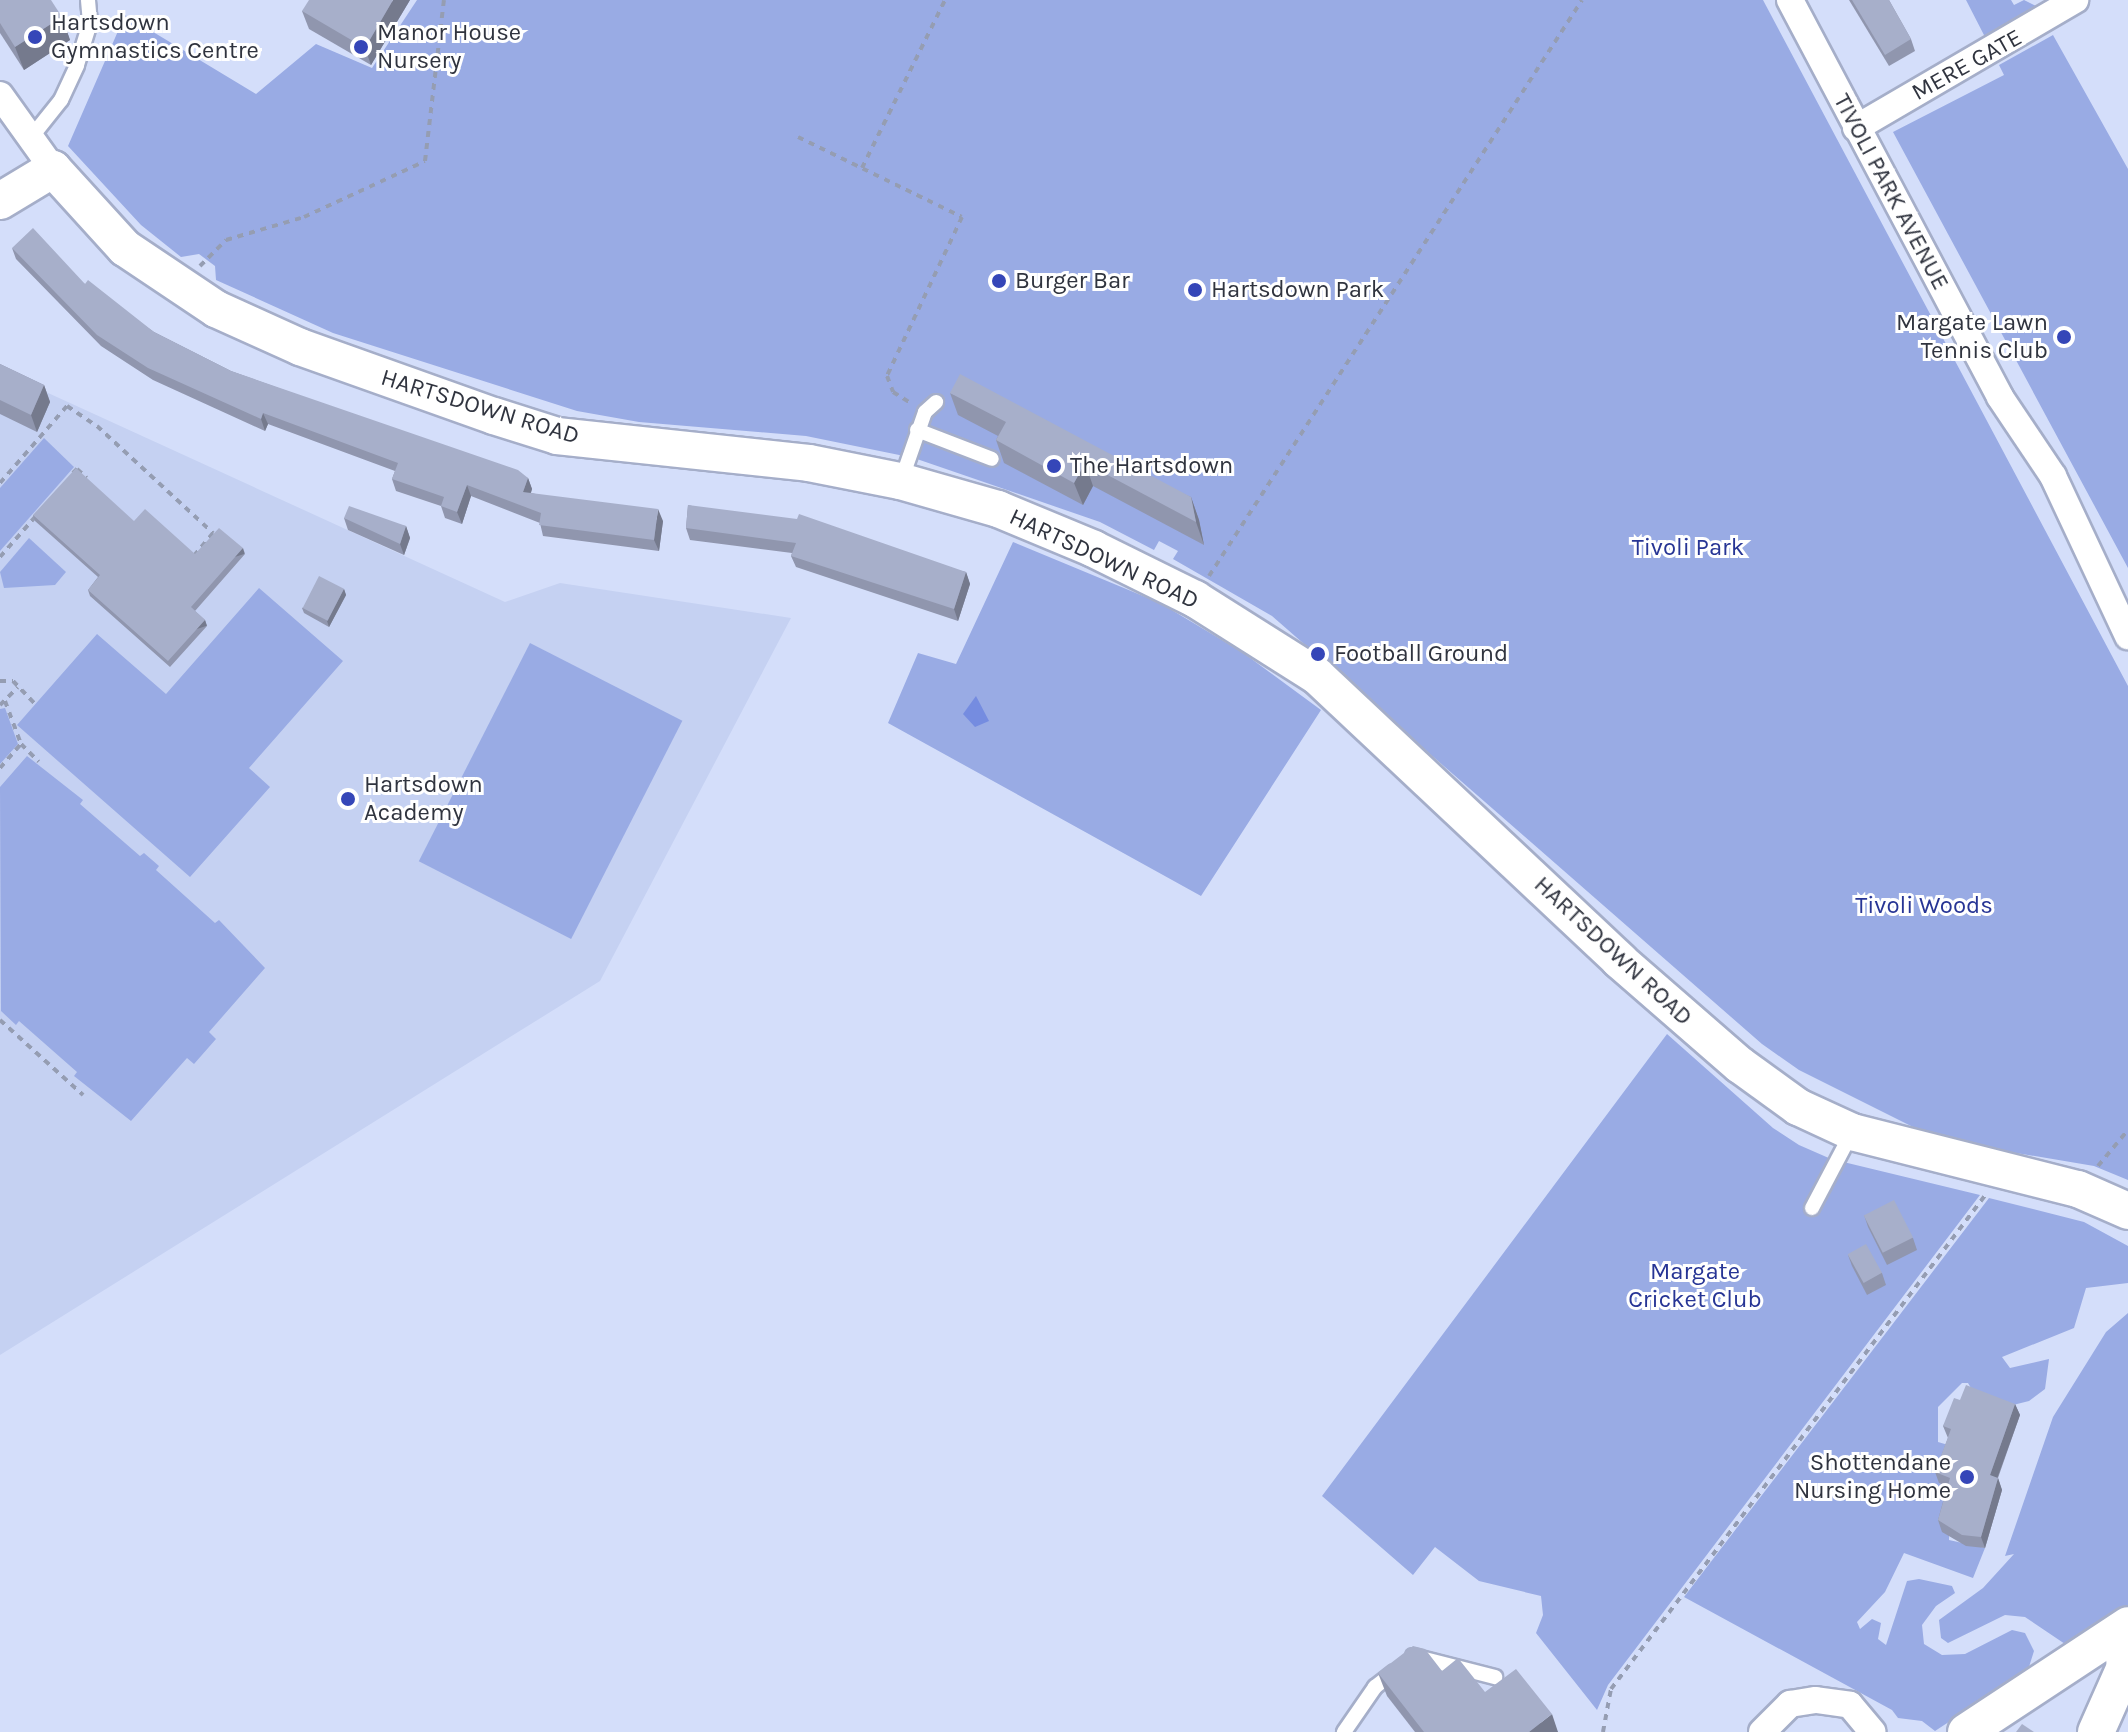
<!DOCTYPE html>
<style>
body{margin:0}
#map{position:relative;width:2128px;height:1732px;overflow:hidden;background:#d4defa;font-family:Karla,sans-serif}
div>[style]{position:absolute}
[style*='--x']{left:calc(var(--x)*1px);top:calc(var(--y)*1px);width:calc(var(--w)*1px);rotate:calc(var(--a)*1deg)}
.built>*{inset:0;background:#c5d1f2}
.green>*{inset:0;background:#99abe4;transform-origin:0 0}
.water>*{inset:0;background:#758ce0}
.path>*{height:4px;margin-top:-2px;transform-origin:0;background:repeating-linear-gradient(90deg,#959db2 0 6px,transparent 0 12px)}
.roads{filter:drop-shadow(2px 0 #a5aec9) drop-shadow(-2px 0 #a5aec9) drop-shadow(0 2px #a5aec9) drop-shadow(0 -2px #a5aec9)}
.lane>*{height:14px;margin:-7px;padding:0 7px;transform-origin:7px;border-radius:7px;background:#fff}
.street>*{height:26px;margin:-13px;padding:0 13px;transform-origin:13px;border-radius:13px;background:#fff}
.secondary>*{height:36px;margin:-18px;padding:0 18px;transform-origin:18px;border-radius:18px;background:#fff}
.wall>*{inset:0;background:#9096ae}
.shaded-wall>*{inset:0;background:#757a8d;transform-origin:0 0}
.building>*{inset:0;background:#a7afca;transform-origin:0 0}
.dots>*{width:22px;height:22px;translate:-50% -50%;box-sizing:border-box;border:4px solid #fff;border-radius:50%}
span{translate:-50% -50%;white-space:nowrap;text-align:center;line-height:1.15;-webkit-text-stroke:6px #fff;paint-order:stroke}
.poi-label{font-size:24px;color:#30343f}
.left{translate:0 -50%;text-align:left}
.right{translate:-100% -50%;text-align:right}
.street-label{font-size:24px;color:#30343f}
.park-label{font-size:24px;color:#273595}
</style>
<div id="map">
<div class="built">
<i style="clip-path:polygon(0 371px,505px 602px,560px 583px,791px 618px,600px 981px,0 1355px)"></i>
</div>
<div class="green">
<i style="clip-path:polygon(417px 0,1763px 0,2128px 686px,2128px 1180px,2094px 1166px,1939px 1140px,1799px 1070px,1762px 1044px,1272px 616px,1173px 559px,1178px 551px,1159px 541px,1154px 550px,1100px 522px,914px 458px,806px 436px,639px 422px,577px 411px,333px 333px,216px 280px,215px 266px,199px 254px,181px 257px,141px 225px,68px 146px,125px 15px,256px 94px,316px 44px,372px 68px)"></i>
<i style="clip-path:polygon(1966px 0,2011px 0,2014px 5px,2024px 0,2038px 7px,1985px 37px)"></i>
<i style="clip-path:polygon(2053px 35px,2128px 169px,2128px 568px,1893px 132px,2004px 75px,1999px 65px)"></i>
<i style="clip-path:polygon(44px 438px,74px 467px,0 551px,0 488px)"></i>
<i style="clip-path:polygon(29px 538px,66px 572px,55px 585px,4px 588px,0 572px)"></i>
<i style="clip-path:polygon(1013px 542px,1160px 603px,1242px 652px,1321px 710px,1201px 896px,888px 723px,918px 653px,956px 664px)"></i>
<i style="clip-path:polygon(259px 588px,343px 661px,249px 768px,270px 787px,190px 877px,17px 725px,97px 634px,166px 694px)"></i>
<i style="left:530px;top:643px;width:171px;height:245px;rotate:27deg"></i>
<i style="clip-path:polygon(5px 708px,18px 744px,0 764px,0 709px)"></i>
<i style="clip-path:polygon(27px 756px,83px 800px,80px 804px,140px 856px,144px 853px,159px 866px,156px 870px,215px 923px,219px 920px,265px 968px,209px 1032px,216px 1039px,194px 1064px,187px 1058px,131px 1121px,74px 1076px,77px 1072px,19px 1021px,16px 1025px,1px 1011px,0 787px)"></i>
<i style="clip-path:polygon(1667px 1034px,1773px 1128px,1799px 1145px,1831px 1159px,1980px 1195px,1608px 1685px,1597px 1710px,1536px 1633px,1543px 1615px,1541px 1596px,1479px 1581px,1435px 1547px,1413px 1575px,1322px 1496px)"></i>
<i style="clip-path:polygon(1989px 1198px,2084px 1222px,2128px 1246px,2128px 1283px,2086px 1288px,2074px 1328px,2002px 1357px,2010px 1368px,2049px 1359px,2045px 1389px,2029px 1401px,2009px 1406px,1978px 1400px,1968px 1383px,1962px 1383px,1938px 1407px,1938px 1442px,1972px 1452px,1939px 1483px,1946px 1486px,1942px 1496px,1950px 1499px,1949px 1540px,1985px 1548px,1973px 1578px,1904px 1553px,1885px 1592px,1857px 1622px,1860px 1629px,1872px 1619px,1881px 1623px,1878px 1639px,1886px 1645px,1907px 1581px,1919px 1579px,1952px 1586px,1955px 1593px,1936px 1606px,1922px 1625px,1924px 1644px,1942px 1655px,1965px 1654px,2012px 1630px,2025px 1633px,2034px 1651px,2028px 1670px,1935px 1731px,1922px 1721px,1898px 1718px,1892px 1710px,1684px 1597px)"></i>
<i style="clip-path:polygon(2128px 1313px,2128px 1608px,2068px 1646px,2025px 1617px,2005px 1615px,1948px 1643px,1941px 1638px,1939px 1620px,1983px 1588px,2014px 1554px,2005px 1556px,2053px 1417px,2106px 1332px)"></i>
</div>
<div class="water">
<i style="clip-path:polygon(976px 696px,989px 721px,975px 727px,963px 714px)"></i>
</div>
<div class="path">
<i style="--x:798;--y:137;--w:182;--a:26"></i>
<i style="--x:962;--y:217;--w:176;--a:115.3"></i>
<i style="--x:887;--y:376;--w:17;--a:69"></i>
<i style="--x:893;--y:392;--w:22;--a:32"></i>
<i style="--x:862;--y:168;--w:187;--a:-63.7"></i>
<i style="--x:200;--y:266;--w:37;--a:-45"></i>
<i style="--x:226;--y:240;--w:81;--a:-16.4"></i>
<i style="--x:304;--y:217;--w:133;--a:-24.8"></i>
<i style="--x:425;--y:161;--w:162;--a:-83.3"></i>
<i style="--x:73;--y:473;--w:6;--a:-45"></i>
<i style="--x:77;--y:469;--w:13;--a:42"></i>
<i style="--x:0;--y:483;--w:102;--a:-49"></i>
<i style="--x:67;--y:406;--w:36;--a:34"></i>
<i style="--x:97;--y:426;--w:158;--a:42.7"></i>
<i style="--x:213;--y:533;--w:33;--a:130"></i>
<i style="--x:0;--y:557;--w:55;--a:-48.7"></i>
<i style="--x:1209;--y:576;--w:686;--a:-57.07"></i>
<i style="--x:0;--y:681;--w:13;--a:0"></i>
<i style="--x:13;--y:681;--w:32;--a:46"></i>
<i style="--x:5;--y:701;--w:46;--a:69.6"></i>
<i style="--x:21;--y:744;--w:25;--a:45"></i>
<i style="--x:0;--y:705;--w:25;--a:-45"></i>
<i style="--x:0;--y:768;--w:32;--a:-49"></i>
<i style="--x:0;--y:1020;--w:112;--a:42.1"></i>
<i style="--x:2098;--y:1166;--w:47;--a:-50.2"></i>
<i style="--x:1603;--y:1732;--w:44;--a:-79.5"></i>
<i style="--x:1611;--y:1689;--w:622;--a:-52.84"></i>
</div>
<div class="roads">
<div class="lane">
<i style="--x:29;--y:140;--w:51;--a:-51.3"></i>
<i style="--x:61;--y:100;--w:38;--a:-65"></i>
<i style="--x:77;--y:65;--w:44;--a:-72.8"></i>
<i style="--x:90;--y:23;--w:23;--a:-95"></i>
<i style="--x:917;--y:430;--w:80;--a:21.1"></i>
<i style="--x:901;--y:481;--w:73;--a:-70.8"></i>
<i style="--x:925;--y:412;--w:15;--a:-42"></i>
<i style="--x:1812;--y:1208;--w:86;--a:-62.2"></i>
<i style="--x:1413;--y:1656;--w:85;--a:14.4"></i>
<i style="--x:1344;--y:1732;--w:55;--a:-55.4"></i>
<i style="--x:1375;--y:1687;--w:24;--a:-38"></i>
</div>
<div class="street">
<i style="--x:1790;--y:0;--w:449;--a:62.1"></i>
<i style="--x:2000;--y:397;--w:95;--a:56.1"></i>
<i style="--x:2053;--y:476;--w:177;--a:64.9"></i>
<i style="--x:0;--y:95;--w:91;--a:54.4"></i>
<i style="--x:1856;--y:128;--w:254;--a:-30.3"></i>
<i style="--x:1762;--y:1732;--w:40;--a:-45"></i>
<i style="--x:1790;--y:1704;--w:26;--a:-9"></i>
<i style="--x:1816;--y:1700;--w:34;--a:8"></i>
<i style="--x:1850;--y:1705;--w:35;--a:50"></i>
</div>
<div class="secondary">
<i style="--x:0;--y:201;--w:62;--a:-31.1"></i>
<i style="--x:53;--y:169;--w:107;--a:47.7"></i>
<i style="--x:125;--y:248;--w:110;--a:33.8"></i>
<i style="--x:216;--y:309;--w:92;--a:24.3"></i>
<i style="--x:300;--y:347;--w:206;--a:19.6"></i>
<i style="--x:494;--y:416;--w:66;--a:17.6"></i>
<i style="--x:557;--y:436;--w:253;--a:6.1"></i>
<i style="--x:809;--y:463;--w:93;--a:11.2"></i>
<i style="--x:900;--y:481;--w:102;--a:15.9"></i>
<i style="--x:998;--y:509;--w:104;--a:22.6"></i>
<i style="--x:1094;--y:549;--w:113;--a:26.3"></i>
<i style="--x:1195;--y:599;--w:144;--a:32.3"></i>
<i style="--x:1317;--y:676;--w:415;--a:43.2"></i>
<i style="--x:1619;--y:960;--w:160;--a:41"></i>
<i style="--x:1740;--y:1065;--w:72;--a:35.9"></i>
<i style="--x:1798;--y:1107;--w:60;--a:24.8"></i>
<i style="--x:1852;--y:1132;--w:233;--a:14.2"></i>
<i style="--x:2078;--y:1189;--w:55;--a:23.7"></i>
<i style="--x:1966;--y:1732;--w:194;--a:-33.4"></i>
<i style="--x:2096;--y:1732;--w:71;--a:-66"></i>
<i style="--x:2125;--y:1667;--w:37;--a:-96"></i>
</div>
</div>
<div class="wall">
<i style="clip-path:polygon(0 0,62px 17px,70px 40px,24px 70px,0 33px)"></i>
<i style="clip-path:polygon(410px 0,371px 65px,309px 29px,302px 11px)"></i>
<i style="clip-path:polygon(1849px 0,1889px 0,1911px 39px,1915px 51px,1889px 66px)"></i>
<i style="clip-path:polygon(12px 248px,85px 284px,154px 332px,231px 371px,528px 478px,532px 489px,531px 493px,663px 521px,659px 551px,543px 536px,540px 523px,471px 496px,462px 524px,445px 518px,441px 506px,396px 491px,392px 479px,395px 471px,268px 424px,265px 431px,153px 380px,101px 346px,16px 259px)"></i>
<i style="clip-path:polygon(0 364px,44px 385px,50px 402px,37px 432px,0 414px)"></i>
<i style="clip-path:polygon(950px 393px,1191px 497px,1199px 520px,1204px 545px,1093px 486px,1083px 505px,1004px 463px,996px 440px,998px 436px,958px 415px)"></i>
<i style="clip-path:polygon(688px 505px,966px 572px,970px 584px,958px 621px,796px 567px,791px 556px,792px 553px,690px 540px,686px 528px)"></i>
<i style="clip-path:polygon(33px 515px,134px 521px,195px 554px,245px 554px,195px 611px,205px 620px,207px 626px,170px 667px,90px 596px,88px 590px,98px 577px,35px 521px)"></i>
<i style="clip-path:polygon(344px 518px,406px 526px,410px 538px,404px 555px,348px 530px)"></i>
<i style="clip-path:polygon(344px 589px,346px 595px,329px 627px,304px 613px,302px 608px)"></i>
<i style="clip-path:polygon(1864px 1215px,1913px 1238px,1917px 1250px,1887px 1265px,1868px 1227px)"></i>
<i style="clip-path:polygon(1848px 1255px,1882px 1273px,1886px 1285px,1867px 1295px,1852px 1266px)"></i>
<i style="clip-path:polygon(1960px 1400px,2015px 1404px,2020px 1415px,1998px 1478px,2002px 1490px,1985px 1548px,1966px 1546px,1942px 1532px,1938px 1520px,1947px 1487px,1939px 1483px,1935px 1472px,1948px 1438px,1943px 1426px)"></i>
<i style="clip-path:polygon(1442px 1671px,1558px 1732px,1415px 1732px,1387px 1696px,1378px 1673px)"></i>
</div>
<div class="shaded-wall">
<i style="clip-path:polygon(393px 0,410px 0,371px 65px,365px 48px)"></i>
<i style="clip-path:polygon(62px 17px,70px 40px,24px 70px,15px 47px)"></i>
<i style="clip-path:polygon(44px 385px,50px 402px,37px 432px,31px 415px)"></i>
<i style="clip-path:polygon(263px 413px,268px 424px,265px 431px,261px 419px)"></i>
<i style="clip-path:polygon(1085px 463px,1093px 486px,1083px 505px,1074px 483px)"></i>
<i style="clip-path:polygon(528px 478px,532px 489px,527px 503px,523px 492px)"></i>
<i style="clip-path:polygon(467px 485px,471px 496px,462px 524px,457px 512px)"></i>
<i style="clip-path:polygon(1191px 497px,1199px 520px,1204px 545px,1196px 522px)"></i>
<i style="clip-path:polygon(658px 509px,663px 521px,659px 551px,654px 540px)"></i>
<i style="clip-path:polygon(406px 526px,410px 538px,404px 555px,400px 544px)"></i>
<i style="left:243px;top:548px;width:6px;height:79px;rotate:72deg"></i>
<i style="clip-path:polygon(966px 572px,970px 584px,958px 621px,954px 609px)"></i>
<i style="clip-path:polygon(344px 589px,346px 595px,329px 627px,327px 621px)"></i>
<i style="left:205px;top:620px;width:6px;height:55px;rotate:72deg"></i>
<i style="clip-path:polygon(2015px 1404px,2020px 1415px,1994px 1487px,1990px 1475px)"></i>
<i style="clip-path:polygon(1998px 1478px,2002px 1490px,1985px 1548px,1981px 1537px)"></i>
<i style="clip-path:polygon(1552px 1714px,1558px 1732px,1529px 1732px)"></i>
</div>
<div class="building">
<i style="clip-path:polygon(0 0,51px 0,62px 17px,15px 47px,0 23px)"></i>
<i style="clip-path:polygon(309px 0,393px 0,365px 48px,302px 11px)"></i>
<i style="clip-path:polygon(1852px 0,1889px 0,1911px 39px,1885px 55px)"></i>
<i style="clip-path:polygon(33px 228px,85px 284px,88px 280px,154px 332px,231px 371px,518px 470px,528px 478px,523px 492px,658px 509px,654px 540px,539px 525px,541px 513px,467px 485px,457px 512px,441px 506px,444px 497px,392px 479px,398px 463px,263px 413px,261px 419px,148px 368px,97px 335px,12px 248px)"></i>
<i style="clip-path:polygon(0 364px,44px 385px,31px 415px,0 400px)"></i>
<i style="clip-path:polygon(960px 374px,1191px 497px,1196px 522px,1085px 463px,1074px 483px,996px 440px,1006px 422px,950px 393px)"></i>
<i style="clip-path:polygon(76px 468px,134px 521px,145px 509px,195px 554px,219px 528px,243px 548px,191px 607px,205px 620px,168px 661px,88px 590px,100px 575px,33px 515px)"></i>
<i style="clip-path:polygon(688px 505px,797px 519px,799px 514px,966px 572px,954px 609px,791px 556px,796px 543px,686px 528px)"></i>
<i style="clip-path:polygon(349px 506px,406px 526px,400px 544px,344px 518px)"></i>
<i style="left:319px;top:576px;width:28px;height:36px;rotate:27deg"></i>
<i style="left:1894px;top:1200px;width:42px;height:34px;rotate:63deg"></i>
<i style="left:1866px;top:1244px;width:33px;height:21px;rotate:61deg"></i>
<i style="clip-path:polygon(1966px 1385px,2015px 1404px,1990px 1475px,1998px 1478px,1981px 1537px,1962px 1535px,1938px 1520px,1950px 1478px,1935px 1472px,1951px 1429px,1943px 1426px,1954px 1398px,1960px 1400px)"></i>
<i style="clip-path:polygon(1413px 1646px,1425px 1649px,1442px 1671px,1458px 1658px,1485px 1692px,1516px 1669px,1552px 1714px,1529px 1732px,1424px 1732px,1378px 1673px)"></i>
<i style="clip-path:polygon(2022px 1724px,2034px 1732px,2016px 1732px)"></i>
</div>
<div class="dots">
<i style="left:35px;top:37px;background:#3546b8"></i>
<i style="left:361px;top:47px;background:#3546b8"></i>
<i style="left:999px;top:281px;background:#3546b8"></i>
<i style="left:1195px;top:290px;background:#3546b8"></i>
<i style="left:2064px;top:337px;background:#3546b8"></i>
<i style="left:1054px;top:466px;background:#3546b8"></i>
<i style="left:1318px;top:654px;background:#3546b8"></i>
<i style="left:348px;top:799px;background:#3546b8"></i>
<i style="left:1967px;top:1477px;background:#3546b8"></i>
</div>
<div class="poi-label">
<span class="left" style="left:51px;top:37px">Hartsdown<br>Gymnastics Centre</span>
<span class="left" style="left:377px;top:47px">Manor House<br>Nursery</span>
<span class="left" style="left:1015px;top:281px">Burger Bar</span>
<span class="left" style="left:1211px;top:290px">Hartsdown Park</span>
<span class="right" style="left:2048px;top:337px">Margate Lawn<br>Tennis Club</span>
<span class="left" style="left:1070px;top:466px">The Hartsdown</span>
<span class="left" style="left:1334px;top:654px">Football Ground</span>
<span class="left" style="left:364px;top:799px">Hartsdown<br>Academy</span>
<span class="right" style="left:1951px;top:1477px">Shottendane<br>Nursing Home</span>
</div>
<div class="street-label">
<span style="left:1967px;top:65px;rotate:-29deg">MERE GATE</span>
<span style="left:1891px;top:192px;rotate:62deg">TIVOLI PARK AVENUE</span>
<span style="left:480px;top:407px;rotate:17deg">HARTSDOWN ROAD</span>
<span style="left:1104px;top:559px;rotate:25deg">HARTSDOWN ROAD</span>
<span style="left:1613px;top:951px;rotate:43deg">HARTSDOWN ROAD</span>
</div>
<div class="park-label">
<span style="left:1688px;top:548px">Tivoli Park</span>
<span style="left:1924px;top:906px">Tivoli Woods</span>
<span style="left:1695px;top:1286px">Margate<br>Cricket Club</span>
</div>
</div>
